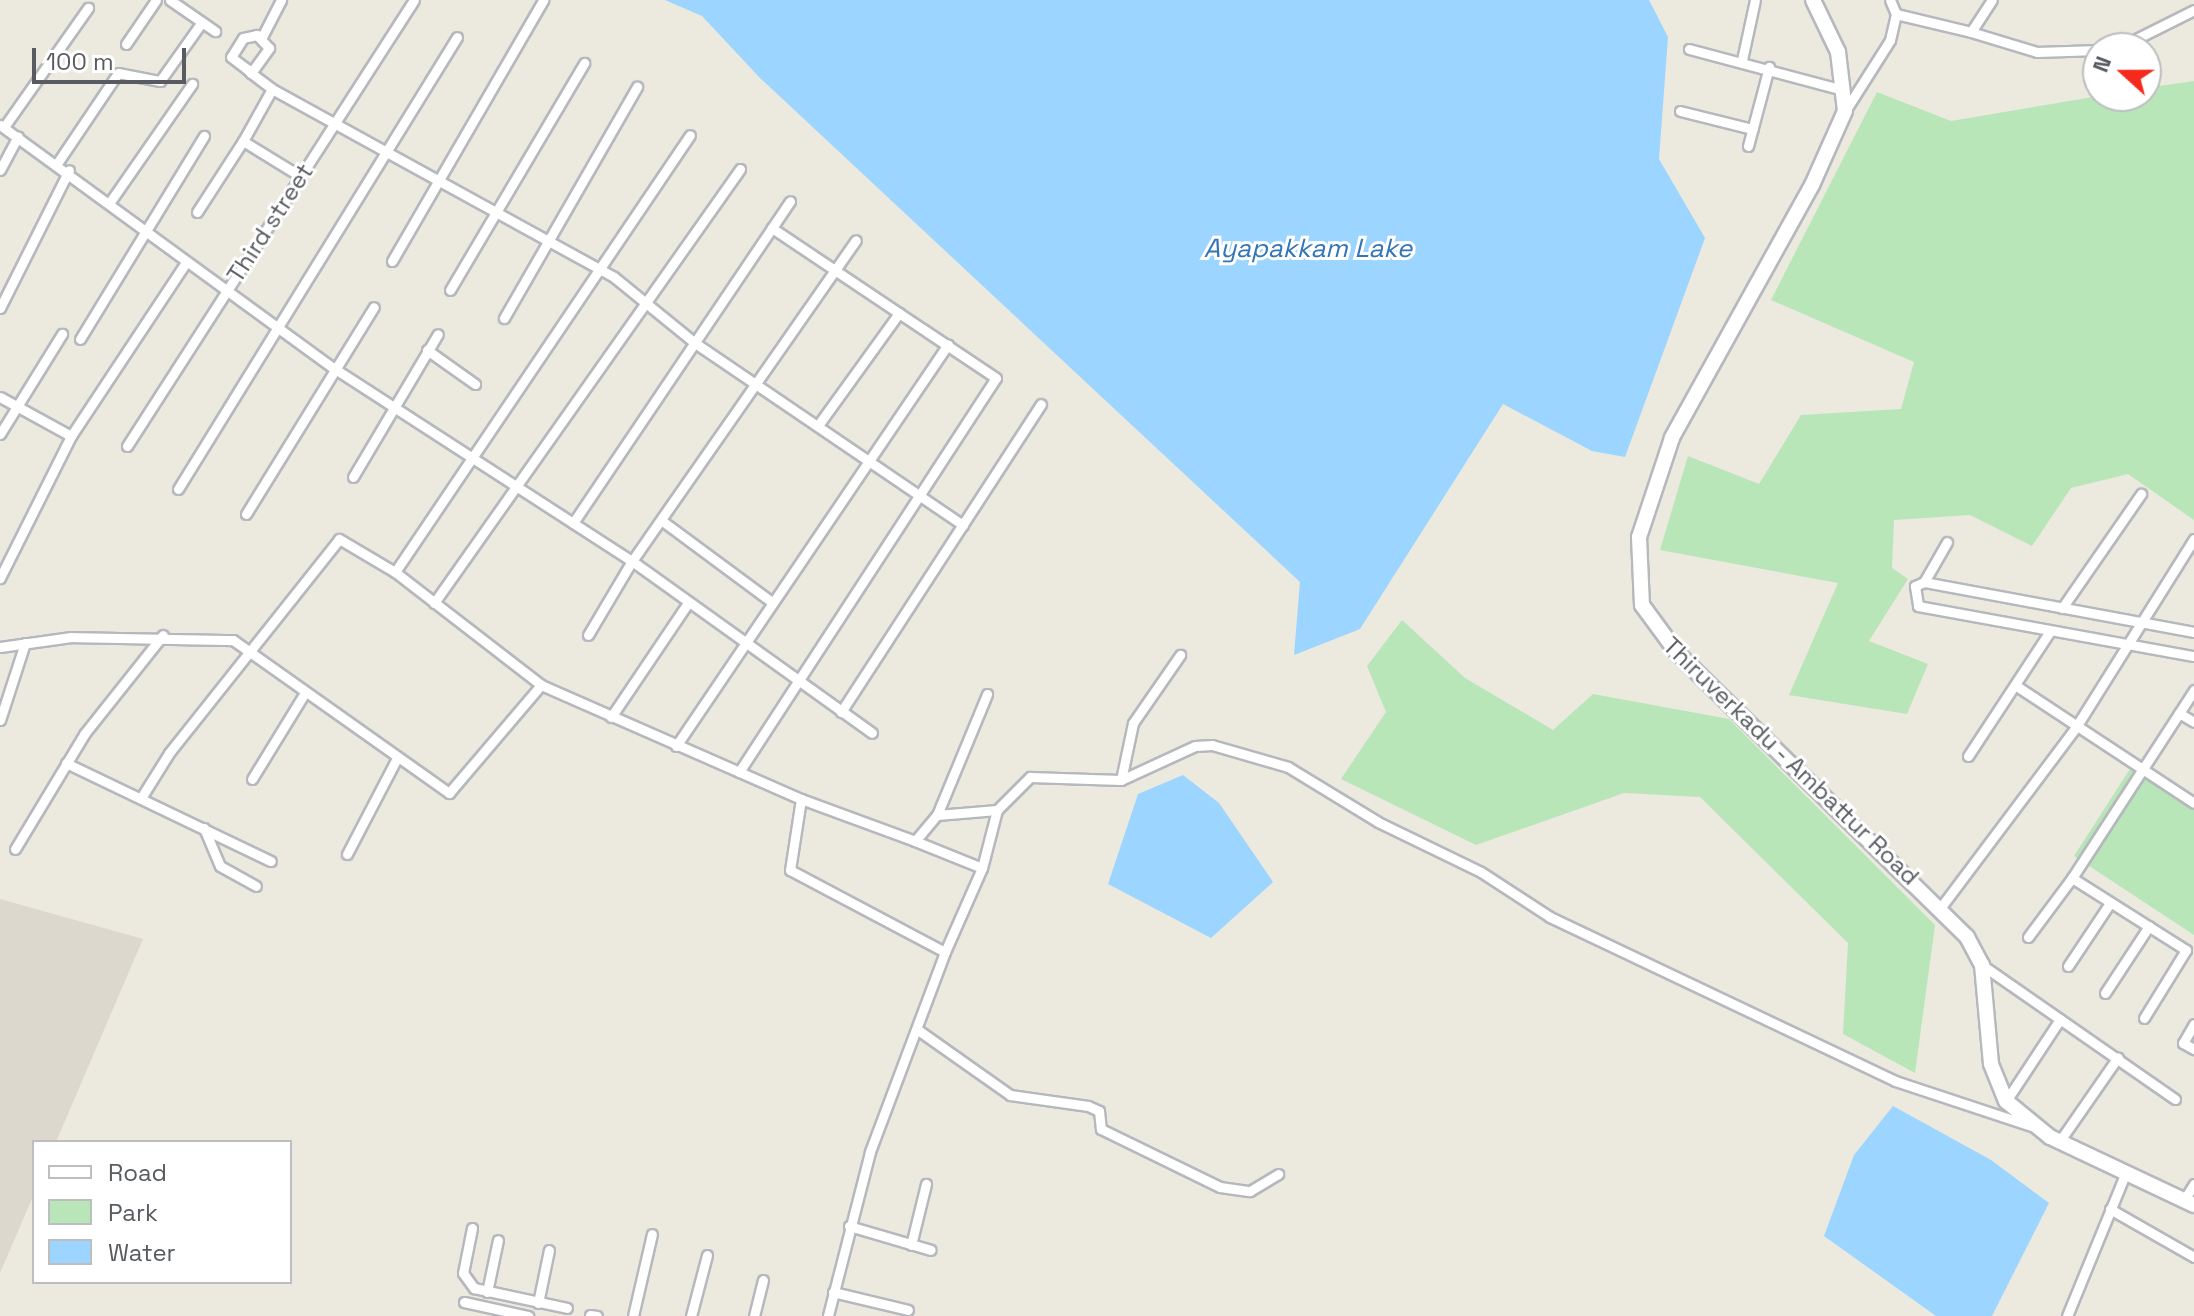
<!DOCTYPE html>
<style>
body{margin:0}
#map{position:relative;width:2194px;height:1316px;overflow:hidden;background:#ece9de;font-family:"Space Grotesk",sans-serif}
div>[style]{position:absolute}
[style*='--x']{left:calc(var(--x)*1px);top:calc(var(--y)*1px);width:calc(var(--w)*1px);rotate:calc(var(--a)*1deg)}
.education>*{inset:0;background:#dcd8cd}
.green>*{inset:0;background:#b9e6b8}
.water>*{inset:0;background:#9cd5ff}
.roads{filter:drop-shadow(2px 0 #b5b8bd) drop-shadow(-2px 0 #b5b8bd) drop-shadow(0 2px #b5b8bd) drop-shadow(0 -2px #b5b8bd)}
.minor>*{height:9px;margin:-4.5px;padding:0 4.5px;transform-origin:4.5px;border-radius:4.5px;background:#fff}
.secondary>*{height:14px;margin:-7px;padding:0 7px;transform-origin:7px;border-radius:7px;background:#fff}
span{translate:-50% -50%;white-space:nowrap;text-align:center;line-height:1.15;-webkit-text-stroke:6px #fff;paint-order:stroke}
.street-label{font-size:24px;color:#585c61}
.water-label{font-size:26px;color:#3375b8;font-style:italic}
.legend{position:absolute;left:32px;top:1140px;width:260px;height:144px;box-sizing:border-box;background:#fff;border:2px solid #bcbec0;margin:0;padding:10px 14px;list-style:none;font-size:24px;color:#585c61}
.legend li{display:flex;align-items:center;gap:16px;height:40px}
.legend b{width:40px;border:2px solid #bcbec0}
.north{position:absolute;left:2082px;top:32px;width:80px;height:80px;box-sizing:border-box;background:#fff;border:2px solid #bcbec0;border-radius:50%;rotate:291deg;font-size:22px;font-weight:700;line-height:32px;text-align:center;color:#585c61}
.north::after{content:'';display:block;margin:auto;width:28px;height:36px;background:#f52a1c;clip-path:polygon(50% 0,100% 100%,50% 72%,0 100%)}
.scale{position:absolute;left:32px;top:48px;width:154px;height:36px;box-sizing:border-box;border:4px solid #585c61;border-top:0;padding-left:10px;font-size:24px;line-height:28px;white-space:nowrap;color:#585c61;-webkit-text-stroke:6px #fff;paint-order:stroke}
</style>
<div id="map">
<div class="education">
<i style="clip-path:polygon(0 899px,143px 939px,56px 1142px,34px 1142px,34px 1194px,0 1273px)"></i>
</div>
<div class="green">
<i style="clip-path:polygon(2194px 81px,2194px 520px,2128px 474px,2071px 488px,2032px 546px,1970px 515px,1894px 520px,1892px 568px,1908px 579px,1869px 641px,1928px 664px,1907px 714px,1789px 695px,1838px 583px,1660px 550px,1688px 456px,1759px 484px,1801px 415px,1901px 409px,1914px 362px,1771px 300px,1877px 92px,1951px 121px,2099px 96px,2146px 96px,2146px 88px)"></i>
<i style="clip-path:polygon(1402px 620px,1465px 678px,1553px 730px,1593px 694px,1729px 719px,1935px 925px,1915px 1073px,1843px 1034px,1848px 943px,1700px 797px,1624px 793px,1476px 845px,1341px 779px,1386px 712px,1367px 666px)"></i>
<i style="clip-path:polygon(2130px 769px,2194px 810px,2194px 935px,2074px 856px)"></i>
</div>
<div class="water">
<i style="clip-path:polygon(665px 0,1649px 0,1668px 37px,1659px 159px,1705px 238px,1625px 457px,1592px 451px,1503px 404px,1360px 629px,1294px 655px,1300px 582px,760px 78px,702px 16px)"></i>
<i style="clip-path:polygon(1183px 775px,1219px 803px,1273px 882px,1211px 938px,1108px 884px,1138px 794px)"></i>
<i style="clip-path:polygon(1893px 1106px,1991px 1160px,2049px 1203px,1992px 1316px,1936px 1316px,1824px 1236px,1854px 1155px)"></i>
</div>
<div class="roads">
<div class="minor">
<i style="--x:170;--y:0;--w:55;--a:34.6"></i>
<i style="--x:1896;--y:14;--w:77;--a:13.5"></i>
<i style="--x:1971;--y:32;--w:38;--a:-57"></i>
<i style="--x:1971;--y:32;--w:69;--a:16.9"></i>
<i style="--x:2037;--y:52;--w:61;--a:-1.9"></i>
<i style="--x:262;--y:37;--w:42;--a:-62.8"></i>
<i style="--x:126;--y:44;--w:53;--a:-55.7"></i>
<i style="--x:2118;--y:48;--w:85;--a:-26.6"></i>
<i style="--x:1689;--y:49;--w:159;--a:14.9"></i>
<i style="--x:1742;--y:60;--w:61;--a:-77.8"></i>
<i style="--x:251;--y:73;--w:31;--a:-54"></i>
<i style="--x:269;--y:48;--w:18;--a:-133"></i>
<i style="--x:257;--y:35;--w:14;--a:168"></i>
<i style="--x:243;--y:38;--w:22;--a:122"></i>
<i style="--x:231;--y:57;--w:20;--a:37"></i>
<i style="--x:247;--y:69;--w:6;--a:45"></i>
<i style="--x:251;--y:73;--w:26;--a:37"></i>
<i style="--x:272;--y:89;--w:390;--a:28.8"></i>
<i style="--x:614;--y:277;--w:104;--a:39.2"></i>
<i style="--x:695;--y:343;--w:324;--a:34.2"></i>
<i style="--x:272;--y:89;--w:60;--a:119.1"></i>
<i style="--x:243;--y:141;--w:67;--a:31.6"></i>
<i style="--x:1680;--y:111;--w:75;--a:13.9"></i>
<i style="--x:1845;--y:111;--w:84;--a:-57.6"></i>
<i style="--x:1890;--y:40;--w:27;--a:-77"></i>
<i style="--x:1896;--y:14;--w:15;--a:-113"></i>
<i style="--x:0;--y:125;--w:411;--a:36.1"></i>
<i style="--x:332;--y:367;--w:357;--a:32.9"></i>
<i style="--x:632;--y:561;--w:295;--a:35.6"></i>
<i style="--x:4;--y:127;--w:146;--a:-54.8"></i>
<i style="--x:1748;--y:146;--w:82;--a:-75.1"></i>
<i style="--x:58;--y:162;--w:107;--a:-56"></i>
<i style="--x:118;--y:73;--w:43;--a:10.8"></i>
<i style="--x:160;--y:81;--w:72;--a:-54.6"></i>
<i style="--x:0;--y:170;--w:38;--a:-62"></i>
<i style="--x:110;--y:202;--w:144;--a:-55.2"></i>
<i style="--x:197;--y:212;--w:85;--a:-57.1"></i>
<i style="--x:392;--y:261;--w:302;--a:-59.9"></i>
<i style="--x:450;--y:290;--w:264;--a:-59.4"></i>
<i style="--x:0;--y:308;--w:154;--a:-63.4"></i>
<i style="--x:504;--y:318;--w:267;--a:-60.1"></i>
<i style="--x:80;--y:339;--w:238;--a:-58.6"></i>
<i style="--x:427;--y:350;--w:59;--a:35.3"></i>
<i style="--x:0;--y:397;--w:81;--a:28.8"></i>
<i style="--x:71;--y:436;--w:159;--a:116.6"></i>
<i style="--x:819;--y:424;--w:137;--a:-54.2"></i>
<i style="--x:0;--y:434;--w:118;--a:-58.2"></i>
<i style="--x:71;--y:436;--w:209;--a:-56.5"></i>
<i style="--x:127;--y:446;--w:530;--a:-57.24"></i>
<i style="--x:353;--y:477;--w:166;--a:-59.3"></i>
<i style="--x:178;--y:489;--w:531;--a:-58.31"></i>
<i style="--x:246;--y:514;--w:243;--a:-58.3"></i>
<i style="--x:661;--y:520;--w:138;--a:36.5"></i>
<i style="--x:573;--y:523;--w:388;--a:-56"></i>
<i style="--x:395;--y:572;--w:527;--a:-55.98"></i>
<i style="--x:1924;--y:582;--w:46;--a:-60.1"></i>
<i style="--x:434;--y:603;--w:531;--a:-54.81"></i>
<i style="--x:2062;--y:608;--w:139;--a:-55.3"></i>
<i style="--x:2194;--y:632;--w:275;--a:-169.5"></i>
<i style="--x:1924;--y:582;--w:10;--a:156"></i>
<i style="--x:1915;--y:586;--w:20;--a:81"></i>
<i style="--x:1918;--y:606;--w:280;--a:10.3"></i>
<i style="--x:588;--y:635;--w:86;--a:-59.3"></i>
<i style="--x:632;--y:561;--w:391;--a:-55.1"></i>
<i style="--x:0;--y:647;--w:72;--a:-8"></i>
<i style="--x:71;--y:637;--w:162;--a:1.1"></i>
<i style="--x:233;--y:640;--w:265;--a:35.3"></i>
<i style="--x:449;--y:793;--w:142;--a:-49.6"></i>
<i style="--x:541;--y:685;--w:284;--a:23.7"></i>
<i style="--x:801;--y:799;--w:72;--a:98.8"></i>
<i style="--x:790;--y:870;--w:175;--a:27.9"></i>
<i style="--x:945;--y:952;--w:214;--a:110.6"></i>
<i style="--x:870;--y:1152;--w:169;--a:104.4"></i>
<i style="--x:2015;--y:685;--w:214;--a:33.4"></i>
<i style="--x:841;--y:712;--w:367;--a:-57"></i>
<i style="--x:2179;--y:713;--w:17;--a:31"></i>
<i style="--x:611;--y:717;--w:138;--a:-56"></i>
<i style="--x:0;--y:720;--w:81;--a:-72"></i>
<i style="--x:676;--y:746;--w:485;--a:-55.9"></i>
<i style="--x:1968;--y:756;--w:149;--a:-56.7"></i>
<i style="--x:66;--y:763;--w:227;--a:25.6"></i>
<i style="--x:739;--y:772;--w:470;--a:-56.9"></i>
<i style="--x:996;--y:378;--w:270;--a:-146.2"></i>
<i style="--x:252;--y:779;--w:100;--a:-58.5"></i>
<i style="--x:1121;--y:780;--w:58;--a:-78.1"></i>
<i style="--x:1133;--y:723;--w:83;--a:-55.3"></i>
<i style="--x:141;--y:798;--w:53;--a:-58.1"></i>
<i style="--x:169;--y:753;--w:273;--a:-51.5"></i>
<i style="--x:339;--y:539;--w:65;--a:30.5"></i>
<i style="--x:395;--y:572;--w:185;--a:37.7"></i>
<i style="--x:801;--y:799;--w:121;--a:20.2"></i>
<i style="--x:915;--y:841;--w:34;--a:-50"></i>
<i style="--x:937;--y:815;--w:60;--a:-4.8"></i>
<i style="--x:997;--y:810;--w:47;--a:-45"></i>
<i style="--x:1030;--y:777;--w:91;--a:1.9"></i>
<i style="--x:1121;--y:780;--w:81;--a:-24.7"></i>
<i style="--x:1195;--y:746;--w:17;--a:-3"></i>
<i style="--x:1212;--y:745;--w:79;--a:16.1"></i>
<i style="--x:1288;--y:767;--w:105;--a:31.4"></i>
<i style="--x:1378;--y:822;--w:114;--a:25.9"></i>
<i style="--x:1481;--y:872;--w:82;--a:33.1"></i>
<i style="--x:1550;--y:917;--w:382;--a:25.4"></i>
<i style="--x:1895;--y:1081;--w:143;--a:18.3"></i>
<i style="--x:937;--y:815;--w:131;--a:-67.5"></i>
<i style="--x:204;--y:828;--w:41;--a:67.2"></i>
<i style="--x:220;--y:866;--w:41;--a:29.1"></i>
<i style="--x:915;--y:841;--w:72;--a:21.9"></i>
<i style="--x:982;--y:868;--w:92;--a:113.8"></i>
<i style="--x:15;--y:849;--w:135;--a:-58.9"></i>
<i style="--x:85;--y:733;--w:125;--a:-51.5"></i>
<i style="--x:347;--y:854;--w:108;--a:-62.5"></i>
<i style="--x:982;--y:868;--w:60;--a:-75.5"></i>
<i style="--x:1941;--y:907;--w:225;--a:-53.1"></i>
<i style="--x:2076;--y:727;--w:222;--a:-57.9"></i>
<i style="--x:2028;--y:937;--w:74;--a:-53.3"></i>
<i style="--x:1982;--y:965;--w:235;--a:34.8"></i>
<i style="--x:2068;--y:966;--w:76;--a:-56.3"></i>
<i style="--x:2105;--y:993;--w:80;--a:-56.7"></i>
<i style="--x:2144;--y:1018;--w:80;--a:-58.3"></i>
<i style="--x:2186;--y:950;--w:135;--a:-147.7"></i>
<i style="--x:2072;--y:878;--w:224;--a:-57"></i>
<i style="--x:2194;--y:1024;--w:22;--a:120"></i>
<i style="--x:2183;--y:1043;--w:13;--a:29"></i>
<i style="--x:918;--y:1030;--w:113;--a:35.2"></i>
<i style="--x:1010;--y:1095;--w:79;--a:8"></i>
<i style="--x:1088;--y:1106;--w:12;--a:24"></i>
<i style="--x:1099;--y:1111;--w:18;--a:84"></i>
<i style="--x:1101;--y:1129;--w:132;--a:26"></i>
<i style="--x:1220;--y:1187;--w:30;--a:8"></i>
<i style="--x:1250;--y:1191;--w:33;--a:-31"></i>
<i style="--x:2006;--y:1101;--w:98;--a:-56.6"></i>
<i style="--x:2059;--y:1142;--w:103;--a:-55.2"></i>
<i style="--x:2184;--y:1200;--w:19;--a:-58"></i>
<i style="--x:2110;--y:1209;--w:97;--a:29.7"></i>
<i style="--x:849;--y:1226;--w:85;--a:16.3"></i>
<i style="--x:472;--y:1228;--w:46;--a:101.3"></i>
<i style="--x:463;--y:1273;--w:19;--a:54"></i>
<i style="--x:474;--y:1288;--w:95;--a:12.1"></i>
<i style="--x:911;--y:1245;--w:63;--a:-76.2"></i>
<i style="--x:487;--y:1292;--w:53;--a:-78.1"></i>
<i style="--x:833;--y:1292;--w:77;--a:13.5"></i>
<i style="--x:464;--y:1302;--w:66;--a:12.3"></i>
<i style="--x:538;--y:1303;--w:54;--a:-78.3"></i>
<i style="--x:590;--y:1315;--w:7;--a:8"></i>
<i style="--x:633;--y:1316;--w:84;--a:-77"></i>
<i style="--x:691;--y:1316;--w:63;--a:-75.3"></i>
<i style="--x:754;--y:1316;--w:37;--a:-76"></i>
<i style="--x:2067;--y:1316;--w:156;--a:-67.7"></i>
</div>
<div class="secondary">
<i style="--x:1813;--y:0;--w:58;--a:64.3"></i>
<i style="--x:1838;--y:52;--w:59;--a:83.2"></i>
<i style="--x:1845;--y:111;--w:81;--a:114"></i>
<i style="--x:1812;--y:185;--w:289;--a:119"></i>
<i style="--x:1672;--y:438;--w:104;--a:108.4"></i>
<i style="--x:1639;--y:537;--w:68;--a:87.5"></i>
<i style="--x:1642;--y:605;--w:61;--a:53.7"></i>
<i style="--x:1678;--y:654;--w:404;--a:44.4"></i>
<i style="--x:1967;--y:937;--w:32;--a:62"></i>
<i style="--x:1982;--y:965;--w:99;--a:84.8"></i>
<i style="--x:1991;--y:1064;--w:40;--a:68"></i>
<i style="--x:2006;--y:1101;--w:57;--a:39.3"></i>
<i style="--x:2050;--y:1137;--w:159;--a:25.3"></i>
</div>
</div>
<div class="street-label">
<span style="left:270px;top:223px;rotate:-57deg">Third street</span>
<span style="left:1791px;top:761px;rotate:44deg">Thiruverkadu - Ambattur Road</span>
</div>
<div class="water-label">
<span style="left:1308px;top:249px">Ayapakkam Lake</span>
</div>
<ul class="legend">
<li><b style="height:10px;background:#fff"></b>Road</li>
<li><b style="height:22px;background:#b9e6b8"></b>Park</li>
<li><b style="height:22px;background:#9cd5ff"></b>Water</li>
</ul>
<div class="north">N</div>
<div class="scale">100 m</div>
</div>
